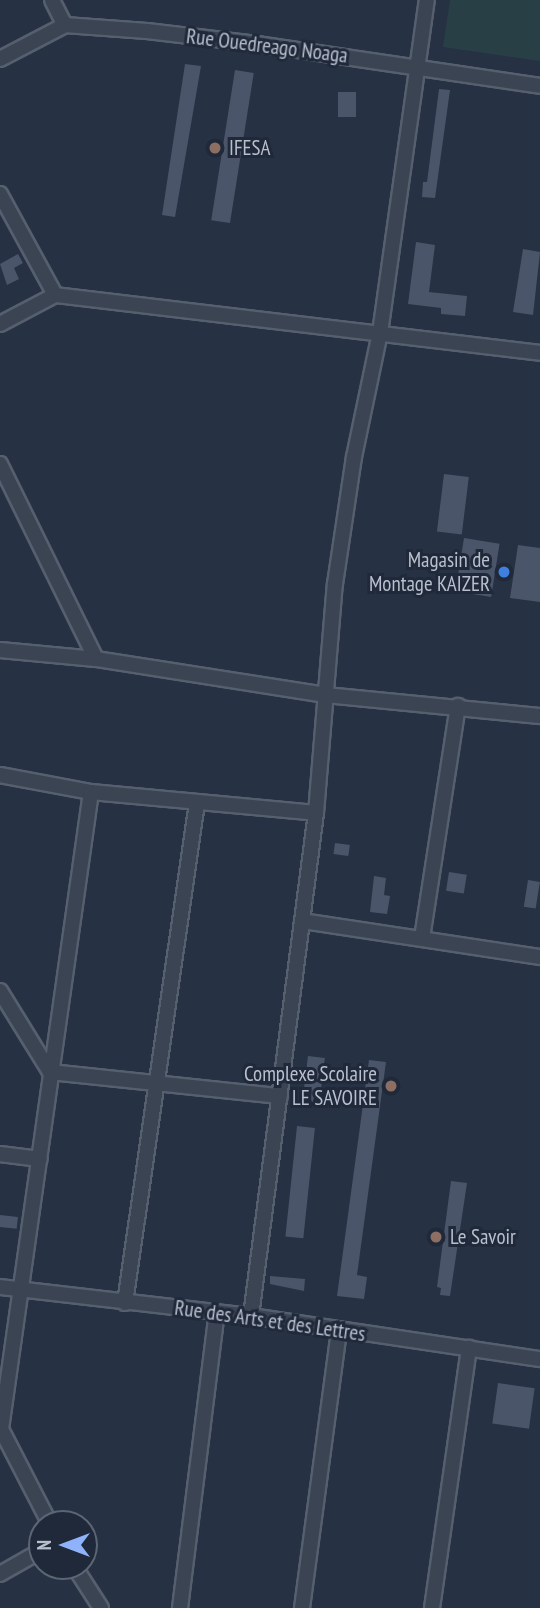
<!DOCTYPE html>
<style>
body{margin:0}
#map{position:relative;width:540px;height:1608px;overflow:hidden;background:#263144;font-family:"PT Sans Narrow",sans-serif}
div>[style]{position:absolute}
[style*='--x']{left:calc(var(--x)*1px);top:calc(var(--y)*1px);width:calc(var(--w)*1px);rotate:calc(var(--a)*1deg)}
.green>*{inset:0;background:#284045}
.building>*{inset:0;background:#4a556a;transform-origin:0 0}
.roads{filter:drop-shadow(2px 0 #565f6e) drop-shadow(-2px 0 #565f6e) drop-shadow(0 2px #565f6e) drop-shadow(0 -2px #565f6e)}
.minor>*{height:14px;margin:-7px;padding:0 7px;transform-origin:7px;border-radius:7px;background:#3b4453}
.dots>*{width:19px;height:19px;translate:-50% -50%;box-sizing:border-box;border:4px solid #1f2939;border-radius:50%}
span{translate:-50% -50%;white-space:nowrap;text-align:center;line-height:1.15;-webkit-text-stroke:6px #1f2939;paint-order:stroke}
.street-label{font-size:21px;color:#b8bfcd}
.poi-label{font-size:21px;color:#b8bfcd}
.left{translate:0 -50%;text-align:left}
.right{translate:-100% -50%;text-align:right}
.north{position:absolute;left:28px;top:1510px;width:70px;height:70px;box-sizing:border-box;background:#1f2939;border:2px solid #5c6574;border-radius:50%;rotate:270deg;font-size:19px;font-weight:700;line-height:28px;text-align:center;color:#b8bfcd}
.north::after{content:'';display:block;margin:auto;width:24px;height:32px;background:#8fb3fb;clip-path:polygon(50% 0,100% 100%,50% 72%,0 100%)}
</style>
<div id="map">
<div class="green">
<i style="clip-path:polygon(450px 0,540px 0,540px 61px,443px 47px)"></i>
</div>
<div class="building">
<i style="clip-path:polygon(185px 64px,201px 66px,175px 217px,162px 215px)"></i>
<i style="left:235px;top:70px;width:19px;height:152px;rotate:9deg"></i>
<i style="clip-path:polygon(439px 89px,450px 90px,435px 198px,422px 197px,423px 182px,427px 182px)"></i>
<i style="left:338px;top:92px;width:18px;height:25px"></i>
<i style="clip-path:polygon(416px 242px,435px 245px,429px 292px,467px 296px,465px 316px,441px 314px,441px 308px,408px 304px)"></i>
<i style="clip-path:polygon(523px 249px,540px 252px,533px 315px,513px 312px)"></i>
<i style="clip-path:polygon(18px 254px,23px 263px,14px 268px,19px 279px,7px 285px,0 264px)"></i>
<i style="left:444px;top:474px;width:25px;height:58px;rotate:7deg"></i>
<i style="left:464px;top:538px;width:36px;height:54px;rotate:9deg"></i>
<i style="clip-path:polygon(518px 545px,540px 548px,540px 602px,510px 598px)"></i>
<i style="left:335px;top:843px;width:15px;height:11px;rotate:8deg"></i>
<i style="left:449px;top:872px;width:18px;height:19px;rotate:9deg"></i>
<i style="clip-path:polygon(374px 876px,386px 878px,384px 895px,390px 896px,387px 914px,370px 912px)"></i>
<i style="left:528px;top:880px;width:12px;height:27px;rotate:9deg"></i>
<i style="left:308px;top:1056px;width:17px;height:45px;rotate:7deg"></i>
<i style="clip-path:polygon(369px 1060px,386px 1062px,357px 1275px,367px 1277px,364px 1299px,337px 1296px)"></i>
<i style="left:297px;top:1126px;width:18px;height:111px;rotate:6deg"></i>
<i style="clip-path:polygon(451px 1181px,467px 1183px,450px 1296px,440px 1295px,441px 1288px,437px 1287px)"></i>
<i style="left:0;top:1215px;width:18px;height:12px;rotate:6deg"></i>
<i style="clip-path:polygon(270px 1276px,305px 1279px,304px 1291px,270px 1284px)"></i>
<i style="left:498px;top:1383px;width:37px;height:41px;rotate:8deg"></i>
</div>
<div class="roads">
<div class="minor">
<i style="--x:52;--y:0;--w:28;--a:63"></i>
<i style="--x:0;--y:59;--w:73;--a:-27.6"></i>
<i style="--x:65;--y:25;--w:82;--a:4.2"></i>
<i style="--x:147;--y:31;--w:111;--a:6.7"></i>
<i style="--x:257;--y:44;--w:286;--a:8.4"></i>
<i style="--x:0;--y:194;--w:115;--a:61.4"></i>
<i style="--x:0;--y:324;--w:62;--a:-27.8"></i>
<i style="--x:55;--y:295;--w:488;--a:6.8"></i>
<i style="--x:0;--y:464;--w:217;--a:63.8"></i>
<i style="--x:0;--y:650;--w:96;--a:5.4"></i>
<i style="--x:96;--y:659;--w:232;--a:8.9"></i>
<i style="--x:325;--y:695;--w:216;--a:5.6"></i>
<i style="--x:0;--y:775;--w:93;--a:10.6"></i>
<i style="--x:91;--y:792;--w:226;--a:5.3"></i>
<i style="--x:302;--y:921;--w:241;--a:8.6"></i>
<i style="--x:422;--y:938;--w:235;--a:-81.2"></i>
<i style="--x:0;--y:991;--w:95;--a:58.3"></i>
<i style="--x:50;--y:1072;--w:231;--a:6"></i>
<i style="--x:0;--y:1154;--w:40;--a:7.1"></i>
<i style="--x:0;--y:1287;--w:253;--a:6.6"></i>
<i style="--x:251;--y:1316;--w:292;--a:8.5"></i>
<i style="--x:125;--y:1303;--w:505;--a:-81.81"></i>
<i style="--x:251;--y:1316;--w:507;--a:-82.64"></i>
<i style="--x:316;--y:813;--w:230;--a:-85.3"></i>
<i style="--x:335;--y:584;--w:128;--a:-81.5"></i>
<i style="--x:354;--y:457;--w:127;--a:-78.2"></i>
<i style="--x:380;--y:333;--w:336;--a:-82"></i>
<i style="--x:50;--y:1524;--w:107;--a:-117.3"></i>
<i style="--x:1;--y:1429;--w:643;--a:-81.96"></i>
<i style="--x:74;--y:1566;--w:50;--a:57.3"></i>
<i style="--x:0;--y:1574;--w:48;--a:-29.7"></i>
<i style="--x:180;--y:1608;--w:297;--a:-82.9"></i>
<i style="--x:302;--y:1608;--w:280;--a:-82.4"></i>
<i style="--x:432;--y:1608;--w:263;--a:-81.9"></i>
</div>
</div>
<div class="dots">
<i style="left:215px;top:148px;background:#8d6e63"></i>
<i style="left:504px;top:572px;background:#3f7fe0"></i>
<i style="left:391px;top:1086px;background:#8d6e63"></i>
<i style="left:436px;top:1237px;background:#8d6e63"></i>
</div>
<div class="street-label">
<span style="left:267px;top:46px;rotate:7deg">Rue Ouedreago Noaga</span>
<span style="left:270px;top:1321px;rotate:8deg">Rue des Arts et des Lettres</span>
</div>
<div class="poi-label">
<span class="left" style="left:229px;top:148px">IFESA</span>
<span class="right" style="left:490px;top:572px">Magasin de<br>Montage KAIZER</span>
<span class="right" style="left:377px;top:1086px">Complexe Scolaire<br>LE SAVOIRE</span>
<span class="left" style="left:450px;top:1237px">Le Savoir</span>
</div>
<div class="north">N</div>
</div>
